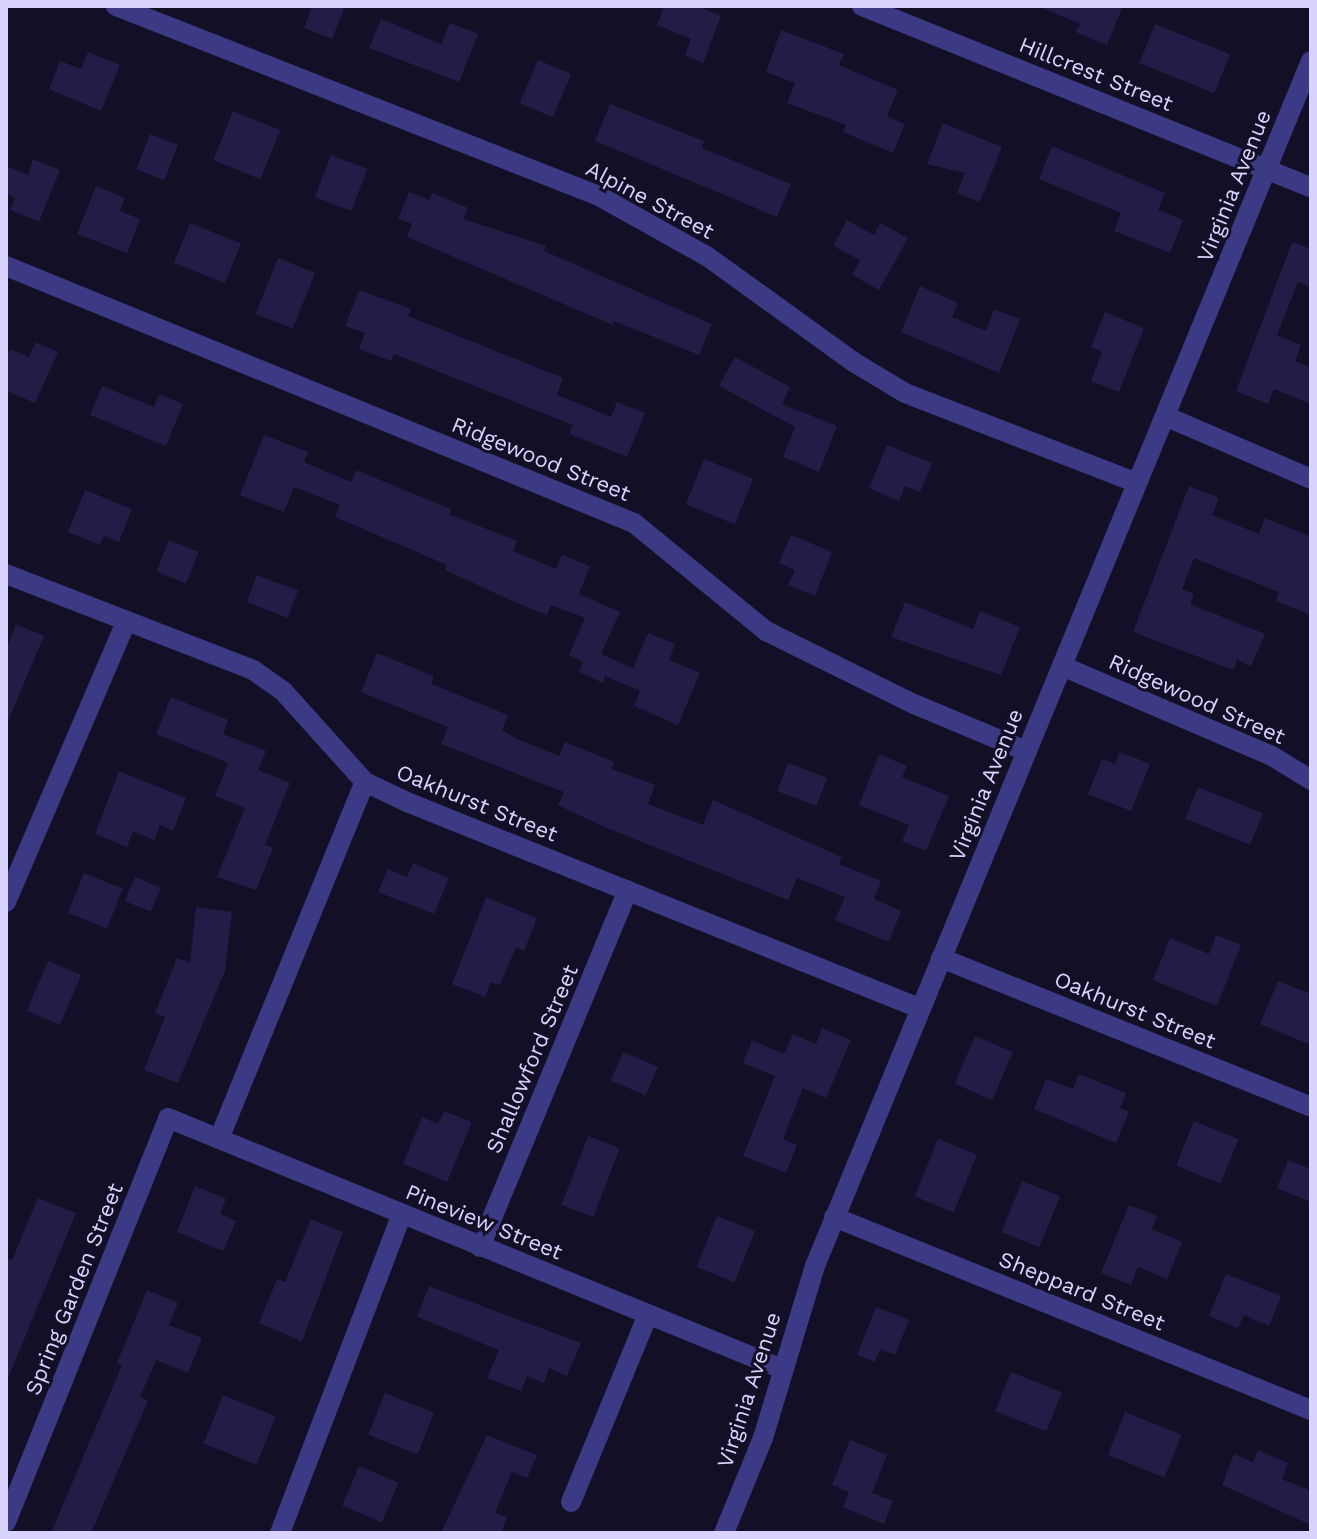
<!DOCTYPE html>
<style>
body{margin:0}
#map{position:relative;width:1317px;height:1539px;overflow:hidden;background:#130f26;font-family:"Work Sans",sans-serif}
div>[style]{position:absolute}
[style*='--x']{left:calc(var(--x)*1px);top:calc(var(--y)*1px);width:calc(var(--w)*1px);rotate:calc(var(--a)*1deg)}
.building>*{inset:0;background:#241b47;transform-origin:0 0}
.street>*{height:20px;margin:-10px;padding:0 10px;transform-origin:10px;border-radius:10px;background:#3d3a85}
span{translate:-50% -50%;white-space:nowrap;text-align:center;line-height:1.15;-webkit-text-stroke:6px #130f26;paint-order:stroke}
.street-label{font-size:22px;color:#d9d4ff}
.frame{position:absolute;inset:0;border:8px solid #d9d4ff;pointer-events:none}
</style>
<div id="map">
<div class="building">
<i style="clip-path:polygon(312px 6px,345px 6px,332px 39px,304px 28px)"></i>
<i style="clip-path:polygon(664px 6px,697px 6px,721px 16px,703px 63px,685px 55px,691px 39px,657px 25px)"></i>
<i style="clip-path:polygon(1038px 6px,1123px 6px,1107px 45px,1076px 32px,1080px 24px)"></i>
<i style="clip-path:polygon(381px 19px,441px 44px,450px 23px,478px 34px,459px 82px,369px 48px)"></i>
<i style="left:1155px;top:24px;width:81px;height:42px;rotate:22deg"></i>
<i style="clip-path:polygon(781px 30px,844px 54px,839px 65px,898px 90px,887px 116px,905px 124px,893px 153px,843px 132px,846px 125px,787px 103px,795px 83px,766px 72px)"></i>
<i style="clip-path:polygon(88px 52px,120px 65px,101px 111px,49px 89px,60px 61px,81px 69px)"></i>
<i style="left:538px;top:60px;width:36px;height:47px;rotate:23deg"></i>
<i style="clip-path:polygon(610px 104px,704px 141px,702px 148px,791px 184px,777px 217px,595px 141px)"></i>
<i style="left:233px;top:111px;width:51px;height:53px;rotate:22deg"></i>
<i style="clip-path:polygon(943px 123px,1002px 147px,980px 202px,957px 193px,965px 173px,927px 164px)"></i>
<i style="left:150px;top:134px;width:30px;height:38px;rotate:21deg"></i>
<i style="clip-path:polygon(1052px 146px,1165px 193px,1158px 210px,1183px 220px,1170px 253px,1114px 231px,1121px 213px,1039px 179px)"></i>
<i style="left:331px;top:155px;width:39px;height:45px;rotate:21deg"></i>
<i style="clip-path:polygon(33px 159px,60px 170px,39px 222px,10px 210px,15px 198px,6px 194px,6px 166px,28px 175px)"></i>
<i style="clip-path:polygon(96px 186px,125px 198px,120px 211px,140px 219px,127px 253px,77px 234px)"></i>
<i style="clip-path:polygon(409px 192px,429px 200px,432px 193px,468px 208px,463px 219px,546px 246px,544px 251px,712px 324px,699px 355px,614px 321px,613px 325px,407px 237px,412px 224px,398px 219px)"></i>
<i style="clip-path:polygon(847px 220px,874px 235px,880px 223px,908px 238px,879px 290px,852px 275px,860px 260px,833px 246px)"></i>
<i style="left:190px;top:223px;width:55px;height:43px;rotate:22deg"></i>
<i style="clip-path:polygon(1292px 242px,1311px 249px,1311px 287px,1298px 282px,1277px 335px,1301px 345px,1295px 361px,1311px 368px,1311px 404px,1274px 389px,1268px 404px,1236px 391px)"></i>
<i style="left:278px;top:258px;width:40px;height:60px;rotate:22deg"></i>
<i style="clip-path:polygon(920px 286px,958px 303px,952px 317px,986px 331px,994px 309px,1020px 319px,999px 373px,901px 332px)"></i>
<i style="clip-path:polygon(359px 290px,411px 309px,408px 316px,563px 378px,557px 395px,611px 417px,617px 402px,645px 413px,627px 457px,569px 434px,573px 425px,394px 354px,391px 361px,359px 349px,365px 333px,345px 326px)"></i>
<i style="clip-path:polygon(1105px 312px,1144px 328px,1119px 392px,1091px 381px,1102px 352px,1091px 347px)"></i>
<i style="clip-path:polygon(36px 342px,58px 352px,35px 403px,6px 391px,6px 359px,10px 349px,29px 357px)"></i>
<i style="clip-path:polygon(735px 357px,790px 387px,782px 404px,837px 426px,819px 472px,783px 457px,795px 427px,719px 386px)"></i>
<i style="clip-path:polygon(102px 386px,154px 407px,159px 394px,183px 404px,166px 446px,90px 415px)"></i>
<i style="clip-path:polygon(264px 435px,308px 452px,304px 462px,351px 482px,356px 470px,451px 509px,449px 514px,517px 541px,513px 551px,556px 569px,562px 555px,590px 566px,579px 594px,620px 612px,601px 654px,633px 668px,648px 633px,675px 644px,669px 660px,700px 673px,678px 725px,634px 706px,640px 691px,605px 676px,603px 683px,579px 672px,583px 662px,569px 655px,585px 618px,551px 605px,547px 615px,512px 601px,445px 570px,447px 565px,335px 517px,340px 505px,294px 487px,284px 512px,240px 495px)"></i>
<i style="clip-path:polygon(887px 445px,932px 463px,920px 492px,905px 486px,899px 501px,869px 488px)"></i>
<i style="left:704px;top:459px;width:53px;height:49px;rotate:22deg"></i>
<i style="clip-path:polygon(1189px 486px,1219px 498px,1212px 515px,1259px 534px,1265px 518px,1311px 537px,1311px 615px,1276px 601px,1279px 592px,1194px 558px,1182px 589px,1194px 594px,1190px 604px,1265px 634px,1251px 666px,1237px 660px,1233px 670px,1133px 632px)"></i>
<i style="clip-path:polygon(85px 490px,132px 509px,119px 542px,104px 536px,100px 545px,68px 532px)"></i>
<i style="clip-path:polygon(791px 535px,832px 552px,815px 596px,788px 585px,795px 570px,779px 563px)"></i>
<i style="left:169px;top:540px;width:32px;height:34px;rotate:22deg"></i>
<i style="left:257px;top:575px;width:44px;height:29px;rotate:21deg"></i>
<i style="clip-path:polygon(905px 602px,973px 629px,980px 611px,1020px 627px,1001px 675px,891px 637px)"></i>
<i style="clip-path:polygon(16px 624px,44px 636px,6px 726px,6px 650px)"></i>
<i style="clip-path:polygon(377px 653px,434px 676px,431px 684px,508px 715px,502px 730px,517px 739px,559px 756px,565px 742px,614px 762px,612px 769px,655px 785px,648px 804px,703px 825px,713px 800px,842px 857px,839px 864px,881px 881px,874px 899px,901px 911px,889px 942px,835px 920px,845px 897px,797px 878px,788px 900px,604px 827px,558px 805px,564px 792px,441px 744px,448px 727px,361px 692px)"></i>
<i style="clip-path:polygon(171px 697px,228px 720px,223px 734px,266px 751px,258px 770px,290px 783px,265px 845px,273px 848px,256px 890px,217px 877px,245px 808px,215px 796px,228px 763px,156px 734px)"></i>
<i style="clip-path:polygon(1120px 752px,1150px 764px,1131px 811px,1088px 794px,1102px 759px,1115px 764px)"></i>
<i style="clip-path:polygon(879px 754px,907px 766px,902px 777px,949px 796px,926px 851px,902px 841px,909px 825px,859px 805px)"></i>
<i style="left:788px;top:763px;width:42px;height:30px;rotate:21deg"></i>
<i style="clip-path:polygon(119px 771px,186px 798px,173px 831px,160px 825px,154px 840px,133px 831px,127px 847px,95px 834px)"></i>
<i style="left:1198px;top:787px;width:70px;height:34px;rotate:22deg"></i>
<i style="clip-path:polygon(413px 863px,449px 878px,434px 914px,378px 892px,388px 869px,407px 877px)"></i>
<i style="left:84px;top:873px;width:42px;height:43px;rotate:22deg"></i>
<i style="left:135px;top:877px;width:28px;height:26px;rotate:23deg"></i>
<i style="clip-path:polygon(486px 897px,537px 918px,524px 951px,516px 947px,500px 985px,491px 982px,485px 997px,452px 984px)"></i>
<i style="clip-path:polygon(196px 907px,232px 912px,225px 971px,178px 1083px,144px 1070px,165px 1017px,155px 1013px,177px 958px,190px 963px)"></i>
<i style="clip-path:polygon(1216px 935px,1241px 945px,1217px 1006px,1153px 980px,1170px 938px,1209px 954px)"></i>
<i style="left:48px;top:961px;width:36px;height:54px;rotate:23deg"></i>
<i style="clip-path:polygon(1278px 981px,1311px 994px,1311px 1045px,1260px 1024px)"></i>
<i style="clip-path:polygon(822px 1028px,851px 1040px,826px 1098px,803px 1088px,783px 1139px,797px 1145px,786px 1173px,743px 1156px,775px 1076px,743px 1063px,752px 1040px,784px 1054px,793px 1034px,816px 1044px)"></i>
<i style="left:975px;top:1036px;width:41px;height:52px;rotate:23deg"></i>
<i style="left:623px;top:1052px;width:38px;height:31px;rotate:23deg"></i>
<i style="clip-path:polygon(1079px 1074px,1126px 1093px,1120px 1108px,1129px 1112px,1116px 1143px,1034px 1109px,1046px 1079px,1073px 1089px)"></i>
<i style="clip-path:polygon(444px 1111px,472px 1122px,447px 1182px,403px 1164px,422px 1117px,438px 1124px)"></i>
<i style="left:1194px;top:1121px;width:48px;height:48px;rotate:22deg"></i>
<i style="left:588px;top:1136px;width:34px;height:74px;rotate:21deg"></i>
<i style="left:938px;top:1139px;width:42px;height:62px;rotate:22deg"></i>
<i style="clip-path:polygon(1288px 1160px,1311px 1169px,1311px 1202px,1277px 1188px)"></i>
<i style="left:1022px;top:1181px;width:41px;height:55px;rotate:22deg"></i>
<i style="clip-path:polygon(195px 1186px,226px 1199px,220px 1214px,236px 1221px,223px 1251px,177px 1232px)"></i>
<i style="clip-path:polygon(38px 1198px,76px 1213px,7px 1381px,6px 1258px,12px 1260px)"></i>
<i style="clip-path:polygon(1129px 1205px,1157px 1216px,1152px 1229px,1182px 1242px,1167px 1279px,1138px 1267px,1131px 1285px,1101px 1273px)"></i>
<i style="left:717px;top:1216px;width:41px;height:55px;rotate:22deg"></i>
<i style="clip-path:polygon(311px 1219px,343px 1232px,302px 1341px,259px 1323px,277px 1279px,285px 1282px)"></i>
<i style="clip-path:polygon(1226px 1274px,1281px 1296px,1269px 1326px,1244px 1315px,1238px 1328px,1209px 1316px)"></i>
<i style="clip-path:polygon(429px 1286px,581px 1343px,567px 1376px,549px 1368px,544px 1383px,527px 1376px,521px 1391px,487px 1378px,499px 1350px,417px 1317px)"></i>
<i style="clip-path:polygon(147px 1290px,178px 1303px,169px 1325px,202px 1338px,188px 1373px,156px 1360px,140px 1397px,148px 1401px,91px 1533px,51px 1533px,122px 1365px,117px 1363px)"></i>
<i style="clip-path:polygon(876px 1307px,909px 1320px,895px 1355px,880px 1349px,875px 1362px,857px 1355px)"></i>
<i style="left:1011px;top:1372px;width:55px;height:42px;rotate:22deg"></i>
<i style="left:385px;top:1393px;width:53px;height:45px;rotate:22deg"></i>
<i style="left:223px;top:1395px;width:57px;height:52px;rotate:22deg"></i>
<i style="left:1125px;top:1412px;width:61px;height:46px;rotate:22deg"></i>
<i style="clip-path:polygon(487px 1435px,537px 1455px,527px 1478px,512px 1472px,495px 1513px,507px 1517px,501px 1533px,441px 1533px)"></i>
<i style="clip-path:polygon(850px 1440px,887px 1455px,872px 1493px,893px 1501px,884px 1524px,843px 1507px,849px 1492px,832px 1485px)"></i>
<i style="clip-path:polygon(1258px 1450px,1288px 1463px,1282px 1479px,1311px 1491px,1311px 1525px,1222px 1485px,1234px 1454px,1253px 1462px)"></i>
<i style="left:359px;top:1466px;width:43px;height:43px;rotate:23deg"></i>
</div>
<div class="street">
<i style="--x:116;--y:6;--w:519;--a:21.47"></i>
<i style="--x:599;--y:196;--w:125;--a:29.2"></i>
<i style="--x:708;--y:257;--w:178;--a:35.8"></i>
<i style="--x:852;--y:361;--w:62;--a:31.1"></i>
<i style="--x:905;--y:393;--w:249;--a:21.2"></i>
<i style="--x:862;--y:6;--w:484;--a:22"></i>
<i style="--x:6;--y:266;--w:679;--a:22.26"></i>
<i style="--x:634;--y:523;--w:171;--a:39.3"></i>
<i style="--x:766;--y:631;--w:165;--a:26.3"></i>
<i style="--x:914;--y:704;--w:121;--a:22.8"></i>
<i style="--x:1165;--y:416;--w:159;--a:23.3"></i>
<i style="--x:6;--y:574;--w:265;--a:21.2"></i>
<i style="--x:253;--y:670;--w:37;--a:35"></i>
<i style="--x:283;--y:691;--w:122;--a:48"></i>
<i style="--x:365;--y:782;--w:47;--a:25.5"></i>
<i style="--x:407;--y:802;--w:552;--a:21.92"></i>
<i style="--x:1062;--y:666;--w:228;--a:23.2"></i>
<i style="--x:1272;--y:756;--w:46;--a:31.6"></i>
<i style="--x:6;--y:902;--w:305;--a:-66.8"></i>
<i style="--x:941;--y:958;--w:399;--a:21.9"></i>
<i style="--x:219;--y:1139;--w:386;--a:-67.8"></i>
<i style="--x:834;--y:1217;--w:515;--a:22.03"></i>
<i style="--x:480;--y:1247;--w:386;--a:-67.5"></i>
<i style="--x:571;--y:1502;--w:203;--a:-67.7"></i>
<i style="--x:6;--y:1522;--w:435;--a:-68.1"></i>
<i style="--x:168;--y:1118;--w:663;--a:22.23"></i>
<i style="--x:280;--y:1533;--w:342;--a:-69.1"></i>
<i style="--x:724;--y:1533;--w:103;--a:-67.7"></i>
<i style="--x:763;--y:1438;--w:180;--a:-73.2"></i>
<i style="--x:815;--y:1266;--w:1303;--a:-67.63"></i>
</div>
<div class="street-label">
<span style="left:1096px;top:74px;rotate:22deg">Hillcrest Street</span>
<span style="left:1234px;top:186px;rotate:-68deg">Virginia Avenue</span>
<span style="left:650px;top:200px;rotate:28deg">Alpine Street</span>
<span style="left:541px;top:459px;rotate:22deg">Ridgewood Street</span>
<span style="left:1197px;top:699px;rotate:24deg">Ridgewood Street</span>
<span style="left:986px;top:785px;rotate:-68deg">Virginia Avenue</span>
<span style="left:477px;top:803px;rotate:22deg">Oakhurst Street</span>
<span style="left:1135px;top:1010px;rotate:22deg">Oakhurst Street</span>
<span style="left:532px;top:1059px;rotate:-67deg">Shallowford Street</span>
<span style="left:484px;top:1222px;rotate:22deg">Pineview Street</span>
<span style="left:74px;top:1289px;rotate:-68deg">Spring Garden Street</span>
<span style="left:1082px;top:1291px;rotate:22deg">Sheppard Street</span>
<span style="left:749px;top:1390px;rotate:-72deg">Virginia Avenue</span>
</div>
<div class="frame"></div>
</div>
